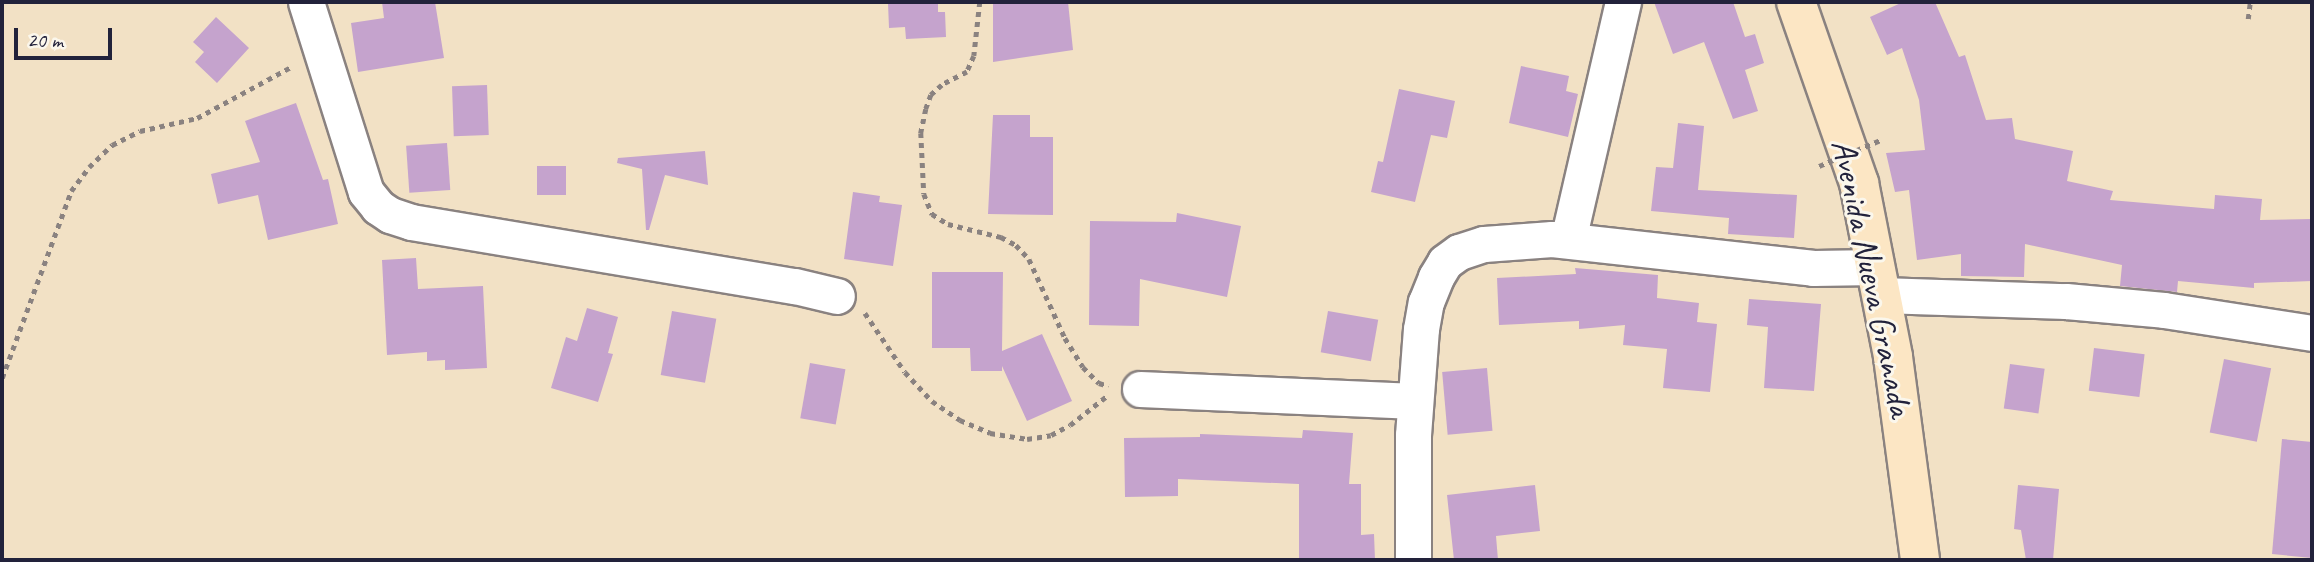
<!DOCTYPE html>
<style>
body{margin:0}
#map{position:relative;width:2314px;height:562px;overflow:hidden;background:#f2e1c5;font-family:Caveat,sans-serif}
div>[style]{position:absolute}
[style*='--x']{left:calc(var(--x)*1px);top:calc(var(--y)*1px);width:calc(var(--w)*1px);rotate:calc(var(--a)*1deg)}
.building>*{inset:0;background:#c5a3cd;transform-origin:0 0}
.path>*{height:4.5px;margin-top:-2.25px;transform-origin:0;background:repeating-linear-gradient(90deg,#8a8280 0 5px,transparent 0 10px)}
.roads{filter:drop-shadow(2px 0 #8a8280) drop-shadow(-2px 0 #8a8280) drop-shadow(0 2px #8a8280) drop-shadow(0 -2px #8a8280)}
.street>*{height:35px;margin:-17.5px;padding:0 17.5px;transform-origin:17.5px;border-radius:17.5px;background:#fff}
.secondary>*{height:38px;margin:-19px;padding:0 19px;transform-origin:19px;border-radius:19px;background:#fce6c4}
.path-bridge>*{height:4.5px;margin-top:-2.25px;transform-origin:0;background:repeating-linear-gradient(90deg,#8a8280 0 5px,transparent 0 10px)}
span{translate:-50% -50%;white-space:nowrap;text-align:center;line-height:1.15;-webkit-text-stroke:6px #fbf7ec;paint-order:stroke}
.street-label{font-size:35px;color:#22223b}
.frame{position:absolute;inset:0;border:4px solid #22223b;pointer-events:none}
.scale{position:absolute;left:14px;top:28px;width:98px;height:32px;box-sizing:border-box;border:4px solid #22223b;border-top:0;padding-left:9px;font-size:21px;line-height:24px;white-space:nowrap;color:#22223b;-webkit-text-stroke:5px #fbf7ec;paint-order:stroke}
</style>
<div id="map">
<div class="building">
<i style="clip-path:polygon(382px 2px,435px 2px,444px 58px,358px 72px,351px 23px,384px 18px)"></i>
<i style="clip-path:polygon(909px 2px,938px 2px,938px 12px,945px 12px,946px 37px,906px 39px,905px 27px,889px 28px,888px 3px)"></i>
<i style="clip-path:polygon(993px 2px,1068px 2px,1073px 50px,993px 62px)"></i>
<i style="clip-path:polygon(1654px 2px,1733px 2px,1745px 37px,1755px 34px,1764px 63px,1745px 70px,1758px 111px,1733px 119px,1704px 42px,1673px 54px)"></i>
<i style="clip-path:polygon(1903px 2px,1935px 2px,1959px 57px,1965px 55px,1986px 120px,2012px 118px,2015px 139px,2073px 151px,2067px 181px,2113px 191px,2110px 200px,2214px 209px,2215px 195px,2262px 199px,2260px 220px,2312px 219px,2312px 281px,2254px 283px,2254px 288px,2178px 281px,2177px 292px,2120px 286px,2122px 265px,2025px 244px,2024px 277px,1961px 276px,1961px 254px,1917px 260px,1909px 190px,1895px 192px,1886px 153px,1925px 150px,1919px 100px,1902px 48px,1887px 55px,1870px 17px)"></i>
<i style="clip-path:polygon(216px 17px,249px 48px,217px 83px,195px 62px,204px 52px,193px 42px)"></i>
<i style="clip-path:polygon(1521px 66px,1569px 76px,1566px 91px,1578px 94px,1568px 137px,1509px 123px)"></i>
<i style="left:487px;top:85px;width:50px;height:35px;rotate:88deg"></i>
<i style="clip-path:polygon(1399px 89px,1455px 101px,1447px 138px,1431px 135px,1415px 202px,1371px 192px,1378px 161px,1383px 162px)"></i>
<i style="clip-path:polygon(296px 103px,323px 180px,328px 179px,338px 224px,268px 240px,258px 195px,218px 204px,211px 174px,260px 162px,245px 121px)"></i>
<i style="clip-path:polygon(993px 115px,1030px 115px,1030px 137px,1053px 137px,1053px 215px,988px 214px)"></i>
<i style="clip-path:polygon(1678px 123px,1704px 126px,1698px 190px,1797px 195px,1794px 238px,1728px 234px,1729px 218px,1651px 211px,1656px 167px,1673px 168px)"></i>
<i style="left:447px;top:143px;width:47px;height:41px;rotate:86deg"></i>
<i style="clip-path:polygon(705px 151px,708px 185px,665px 175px,649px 230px,646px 230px,642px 169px,617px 163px,618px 158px)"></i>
<i style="left:566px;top:166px;width:29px;height:29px;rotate:90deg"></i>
<i style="clip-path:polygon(853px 192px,880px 196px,879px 202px,902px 205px,893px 266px,844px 259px)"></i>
<i style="clip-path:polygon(1177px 213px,1241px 226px,1227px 297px,1140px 279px,1139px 326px,1089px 325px,1090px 221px,1176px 222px)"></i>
<i style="clip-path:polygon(416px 258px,418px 289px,483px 286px,487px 368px,445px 370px,445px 360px,427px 361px,427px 352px,387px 355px,382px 260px)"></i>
<i style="clip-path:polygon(1575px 268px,1658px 275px,1657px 298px,1699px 303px,1697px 322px,1717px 324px,1710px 392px,1663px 388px,1667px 349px,1623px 345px,1625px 325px,1579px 329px,1579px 321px,1499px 325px,1497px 278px,1576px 274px)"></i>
<i style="clip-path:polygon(932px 272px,1003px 272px,1002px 351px,1042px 334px,1072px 401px,1027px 421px,1002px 366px,1002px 371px,971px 371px,970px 348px,932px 348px)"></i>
<i style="clip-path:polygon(1749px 299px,1821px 304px,1814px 391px,1764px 388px,1768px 327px,1747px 325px)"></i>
<i style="clip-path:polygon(587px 308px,618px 317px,608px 353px,613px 354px,598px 402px,551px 388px,566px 337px,577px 341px)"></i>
<i style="left:672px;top:311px;width:45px;height:65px;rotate:10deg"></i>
<i style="left:1328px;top:311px;width:51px;height:42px;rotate:10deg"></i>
<i style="left:2094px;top:348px;width:51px;height:43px;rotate:7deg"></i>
<i style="left:2224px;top:359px;width:48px;height:75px;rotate:11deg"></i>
<i style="left:810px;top:363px;width:36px;height:56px;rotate:10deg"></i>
<i style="left:2010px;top:364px;width:35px;height:45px;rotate:8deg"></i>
<i style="left:1487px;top:368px;width:63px;height:45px;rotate:85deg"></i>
<i style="clip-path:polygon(1303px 430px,1353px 433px,1349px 484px,1361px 484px,1361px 535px,1374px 534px,1375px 560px,1299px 560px,1299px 484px,1178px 479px,1178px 496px,1125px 497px,1124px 438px,1200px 437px,1200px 434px,1302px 438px)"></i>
<i style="clip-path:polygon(2282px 439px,2312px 442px,2312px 558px,2272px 554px)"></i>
<i style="clip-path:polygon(1535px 485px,1540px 531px,1496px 536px,1498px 560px,1454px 560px,1447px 495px)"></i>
<i style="clip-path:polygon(2018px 485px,2059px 489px,2053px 560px,2026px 560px,2021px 530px,2014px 529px)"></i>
</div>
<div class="path">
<i style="--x:980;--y:2;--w:54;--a:96.3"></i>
<i style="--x:974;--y:56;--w:17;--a:114"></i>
<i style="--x:967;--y:72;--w:28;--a:153"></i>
<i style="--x:942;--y:85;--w:15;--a:138"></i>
<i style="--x:931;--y:95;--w:15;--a:110"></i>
<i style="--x:926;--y:109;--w:25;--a:102"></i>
<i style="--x:921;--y:133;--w:61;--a:87.2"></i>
<i style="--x:924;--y:194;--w:22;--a:68"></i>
<i style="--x:932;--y:214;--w:19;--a:32"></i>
<i style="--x:948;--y:224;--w:55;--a:13.8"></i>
<i style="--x:1001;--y:237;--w:17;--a:28"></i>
<i style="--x:1016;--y:245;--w:19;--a:47"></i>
<i style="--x:1029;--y:259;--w:87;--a:65.5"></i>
<i style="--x:1065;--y:338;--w:34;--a:58"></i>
<i style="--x:1083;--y:367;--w:23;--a:45"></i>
<i style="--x:1099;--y:383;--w:10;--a:17"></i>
<i style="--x:2248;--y:19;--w:17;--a:-83"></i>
<i style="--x:865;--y:313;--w:71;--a:55.9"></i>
<i style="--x:905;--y:372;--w:40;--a:47"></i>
<i style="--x:932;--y:401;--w:34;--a:34"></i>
<i style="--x:960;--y:420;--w:33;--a:23"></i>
<i style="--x:990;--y:433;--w:37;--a:9"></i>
<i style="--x:1027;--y:439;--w:24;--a:-9"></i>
<i style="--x:1051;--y:435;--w:21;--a:-28"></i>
<i style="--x:1070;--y:425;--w:48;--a:-38.3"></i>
<i style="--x:2;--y:378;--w:199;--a:-69.7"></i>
<i style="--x:71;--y:191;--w:30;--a:-53"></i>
<i style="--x:89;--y:167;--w:32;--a:-44"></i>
<i style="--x:112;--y:145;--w:31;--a:-27"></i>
<i style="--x:140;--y:131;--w:58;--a:-12.8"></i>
<i style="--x:197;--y:118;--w:107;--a:-28.5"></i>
</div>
<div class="roads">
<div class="street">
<i style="--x:306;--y:2;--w:199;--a:72.5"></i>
<i style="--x:366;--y:192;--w:19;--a:51"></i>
<i style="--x:378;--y:207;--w:14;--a:34"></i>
<i style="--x:390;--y:215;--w:22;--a:18"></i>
<i style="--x:411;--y:222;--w:389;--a:9.5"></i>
<i style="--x:795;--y:286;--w:43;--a:13.4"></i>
<i style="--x:1568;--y:240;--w:244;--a:-77"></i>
<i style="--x:1881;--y:295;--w:185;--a:1.9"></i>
<i style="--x:2066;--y:301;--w:98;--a:5.2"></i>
<i style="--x:2164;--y:310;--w:150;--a:8.8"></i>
<i style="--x:1140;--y:389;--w:275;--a:2.5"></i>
<i style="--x:1413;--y:560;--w:125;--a:-90"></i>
<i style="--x:1413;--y:435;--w:106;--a:-85.7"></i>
<i style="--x:1421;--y:329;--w:27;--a:-80"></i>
<i style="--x:1426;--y:302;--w:27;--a:-68"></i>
<i style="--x:1436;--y:277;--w:17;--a:-59"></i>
<i style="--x:1445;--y:262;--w:17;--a:-36"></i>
<i style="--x:1459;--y:252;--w:26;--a:-18"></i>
<i style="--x:1484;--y:244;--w:68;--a:-4.2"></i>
<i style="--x:1552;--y:239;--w:263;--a:6.3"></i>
<i style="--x:1813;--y:268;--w:63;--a:-0.9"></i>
</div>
<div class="secondary">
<i style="--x:1796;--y:2;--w:192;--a:70.8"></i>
<i style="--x:1859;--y:183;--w:177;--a:78.9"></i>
<i style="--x:1893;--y:357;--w:205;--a:82.4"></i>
</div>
</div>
<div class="path-bridge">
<i style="--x:1819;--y:166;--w:69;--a:-22.9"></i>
</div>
<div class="street-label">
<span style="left:1872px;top:278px;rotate:78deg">Avenida Nueva Granada</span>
</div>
<div class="frame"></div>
<div class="scale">20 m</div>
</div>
